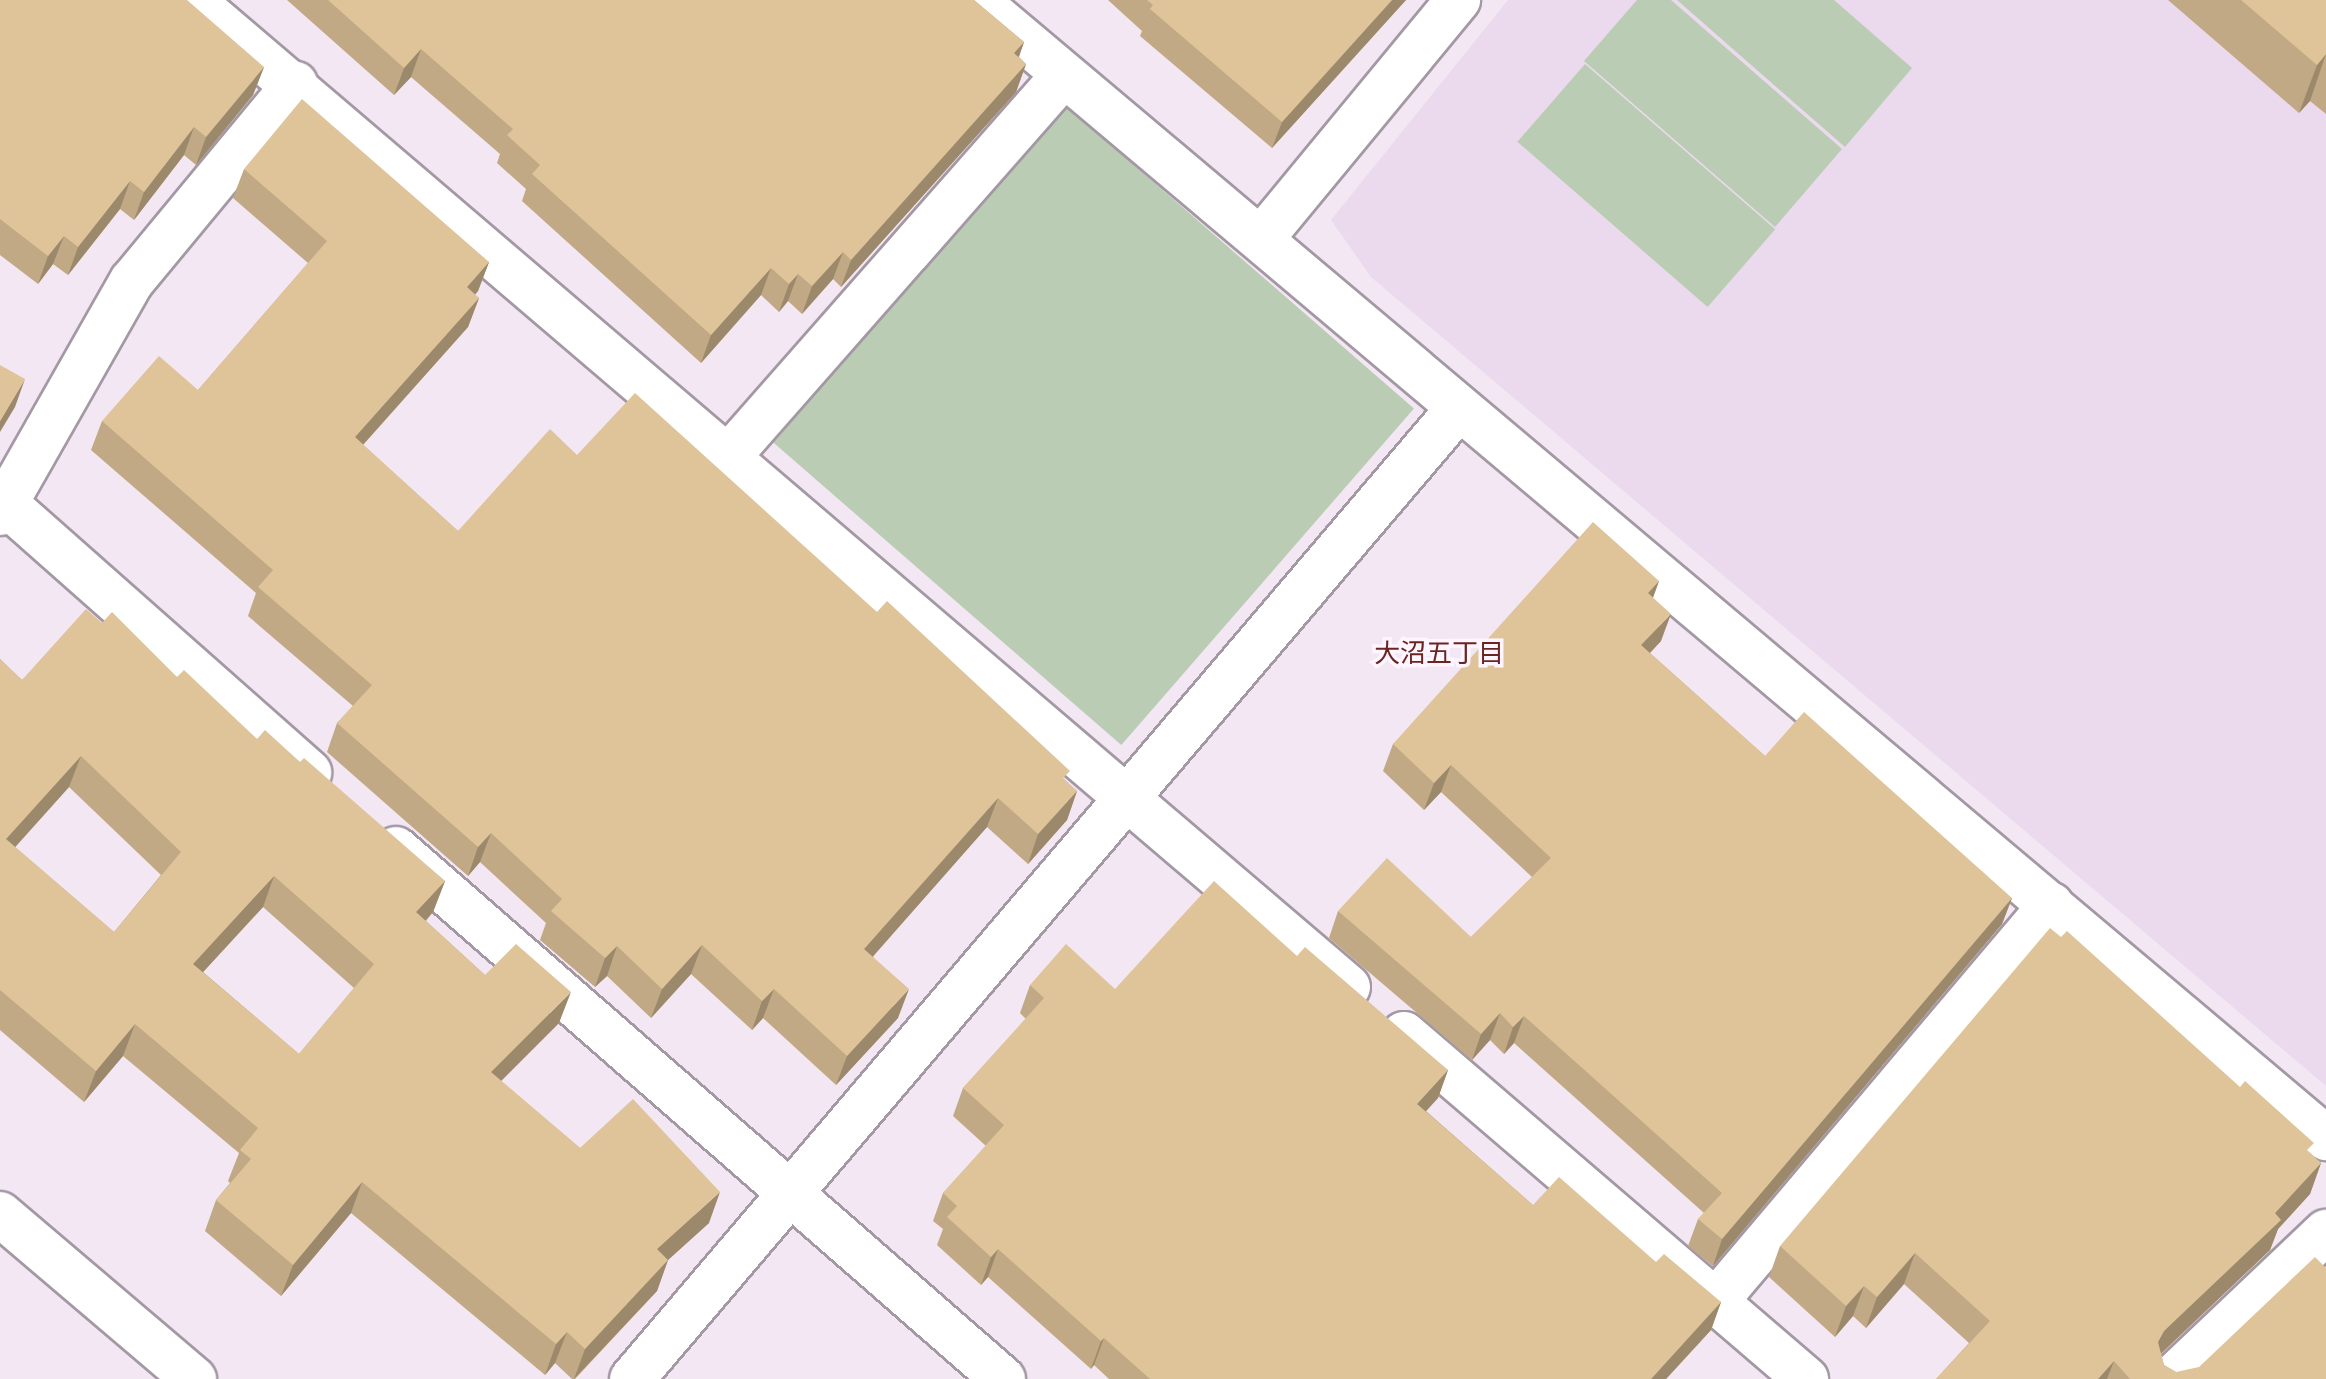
<!DOCTYPE html>
<meta charset="utf-8">
<style>
body{margin:0}
#map{position:relative;width:2326px;height:1379px;overflow:hidden;background:#f2e7f3;font-family:Quicksand,"Noto Sans JP",sans-serif}
div>[style]{position:absolute}
[style*='--x']{left:calc(var(--x)*1px);top:calc(var(--y)*1px);width:calc(var(--w)*1px);rotate:calc(var(--a)*1deg)}
.built>*{inset:0;background:#ebdaed}
.green>*{inset:0;background:#baccb3;transform-origin:0 0}
.roads{filter:drop-shadow(2px 0 #a398a4) drop-shadow(-2px 0 #a398a4) drop-shadow(0 2px #a398a4) drop-shadow(0 -2px #a398a4)}
.minor>*{height:44px;margin:-22px;padding:0 22px;transform-origin:22px;border-radius:22px;background:#fff}
.wall>*{inset:0;background:#c0a984}
.shaded-wall>*{inset:0;background:#9c896b}
.building>*{inset:0;background:#dfc499}
span{translate:-50% -50%;white-space:nowrap;text-align:center;line-height:1.15;-webkit-text-stroke:7px #fef5ff;paint-order:stroke}
.neighbourhood-label{font-size:26px;color:#6a2521}
</style>
<div id="map">
<div class="built">
<i style="clip-path:polygon(1508px 0,2326px 0,2326px 1086px,1371px 277px,1331px 220px)"></i>
</div>
<div class="green">
<i style="clip-path:polygon(1637px 0,1671px 0,1842px 149px,1775px 227px,1584px 61px)"></i>
<i style="clip-path:polygon(1677px 0,1834px 0,1912px 68px,1845px 147px)"></i>
<i style="left:1585px;top:64px;width:252px;height:103px;rotate:41deg"></i>
<i style="left:1066px;top:106px;width:461px;height:446px;rotate:41deg"></i>
</div>
<div class="roads">
<div class="minor">
<i style="--x:192;--y:0;--w:1520;--a:40.49"></i>
<i style="--x:976;--y:0;--w:1766;--a:40.13"></i>
<i style="--x:1261;--y:239;--w:310;--a:-50.5"></i>
<i style="--x:728;--y:457;--w:507;--a:-48.68"></i>
<i style="--x:6;--y:504;--w:405;--a:41.5"></i>
<i style="--x:0;--y:513;--w:267;--a:-60.4"></i>
<i style="--x:132;--y:281;--w:256;--a:-50.4"></i>
<i style="--x:396;--y:849;--w:806;--a:41.13"></i>
<i style="--x:1404;--y:1034;--w:530;--a:40.64"></i>
<i style="--x:0;--y:1214;--w:255;--a:40.4"></i>
<i style="--x:1716;--y:1301;--w:519;--a:-49.77"></i>
<i style="--x:632;--y:1379;--w:1275;--a:-49.58"></i>
<i style="--x:2171;--y:1379;--w:214;--a:-43.5"></i>
</div>
</div>
<div class="wall">
<i style="clip-path:polygon(0 0,264px 67px,253px 95px,196px 165px,184px 155px,134px 220px,120px 209px,68px 275px,53px 264px,38px 284px,0 255px)"></i>
<i style="clip-path:polygon(287px 0,974px 0,1024px 42px,1019px 57px,1026px 64px,1016px 92px,841px 287px,833px 279px,802px 314px,788px 301px,779px 312px,761px 295px,701px 363px,522px 201px,526px 189px,497px 163px,500px 154px,411px 77px,394px 95px)"></i>
<i style="clip-path:polygon(1108px 0,1406px 0,1272px 148px,1140px 36px,1142px 31px)"></i>
<i style="clip-path:polygon(2168px 0,2326px 0,2326px 114px,2310px 101px,2299px 113px)"></i>
<i style="clip-path:polygon(244px 169px,489px 262px,478px 291px,475px 295px,479px 298px,468px 327px,363px 445px,458px 531px,577px 455px,877px 612px,1077px 791px,1067px 820px,1028px 864px,987px 827px,873px 956px,898px 1018px,836px 1085px,763px 1018px,752px 1030px,691px 974px,651px 1018px,607px 976px,595px 987px,540px 940px,546px 923px,480px 862px,468px 876px,327px 752px,337px 723px,353px 706px,248px 616px,256px 593px,91px 450px,102px 421px,198px 390px,308px 263px,233px 198px)"></i>
<i style="clip-path:polygon(1659px 581px,1653px 598px,1661px 641px,1650px 653px,1765px 756px,2012px 898px,2002px 924px,1713px 1266px,1688px 1246px,1698px 1219px,1704px 1213px,1514px 1043px,1504px 1054px,1490px 1040px,1472px 1060px,1329px 938px,1338px 911px,1471px 937px,1532px 877px,1441px 792px,1424px 810px,1383px 771px,1393px 744px)"></i>
<i style="clip-path:polygon(evenodd,102px 623px,177px 677px,257px 739px,300px 762px,445px 881px,433px 912px,426px 921px,485px 975px,559px 1023px,501px 1081px,580px 1148px,709px 1223px,668px 1260px,657px 1291px,575px 1379px,572px 1379px,555px 1363px,545px 1375px,351px 1213px,281px 1296px,205px 1231px,216px 1200px,230px 1183px,228px 1181px,239px 1153px,123px 1056px,84px 1102px,0 1030px,0 659px,22px 680px,102px 623px,69px 787px,161px 875px,114px 932px,15px 847px,69px 787px,102px 623px,263px 907px,354px 988px,299px 1054px,203px 972px,263px 907px)"></i>
<i style="clip-path:polygon(1297px 956px,1448px 1070px,1438px 1098px,1426px 1111px,1533px 1205px,1656px 1262px,1721px 1302px,1711px 1330px,1666px 1379px,1109px 1379px,1094px 1365px,1091px 1369px,988px 1277px,981px 1285px,937px 1245px,943px 1229px,933px 1221px,943px 1193px,986px 1146px,953px 1116px,963px 1088px,1026px 1019px,1020px 1013px,1030px 985px,1115px 989px)"></i>
<i style="clip-path:polygon(2310px 1153px,2321px 1163px,2310px 1194px,2278px 1229px,2270px 1250px,2161px 1354px,2164px 1365px,2176px 1372px,2326px 1379px,1936px 1379px,1969px 1343px,1904px 1284px,1866px 1328px,1853px 1316px,1835px 1337px,1769px 1277px,1780px 1246px)"></i>
</div>
<div class="shaded-wall">
<i style="clip-path:polygon(1392px 0,1406px 0,1272px 148px,1282px 122px)"></i>
<i style="clip-path:polygon(1024px 42px,1014px 70px,1014px 53px)"></i>
<i style="clip-path:polygon(421px 49px,411px 77px,394px 95px,404px 68px)"></i>
<i style="clip-path:polygon(2326px 54px,2310px 101px,2299px 113px,2317px 65px)"></i>
<i style="clip-path:polygon(1026px 64px,1016px 92px,841px 287px,851px 260px)"></i>
<i style="clip-path:polygon(264px 67px,253px 95px,196px 165px,206px 137px)"></i>
<i style="clip-path:polygon(194px 127px,184px 155px,134px 220px,144px 192px)"></i>
<i style="clip-path:polygon(130px 181px,120px 209px,68px 275px,78px 247px)"></i>
<i style="clip-path:polygon(64px 236px,53px 264px,38px 284px,48px 256px)"></i>
<i style="clip-path:polygon(843px 252px,833px 279px,802px 314px,812px 286px)"></i>
<i style="clip-path:polygon(489px 262px,478px 291px,456px 316px,467px 287px)"></i>
<i style="clip-path:polygon(771px 268px,761px 295px,701px 363px,711px 335px)"></i>
<i style="clip-path:polygon(798px 274px,788px 301px,779px 312px,789px 284px)"></i>
<i style="clip-path:polygon(479px 298px,468px 327px,344px 466px,355px 437px)"></i>
<i style="clip-path:polygon(25px 379px,15px 407px,0 432px,0 421px)"></i>
<i style="clip-path:polygon(1659px 581px,1649px 608px,1648px 593px)"></i>
<i style="clip-path:polygon(1671px 614px,1661px 641px,1632px 672px,1641px 645px)"></i>
<i style="clip-path:polygon(81px 756px,69px 787px,0 864px,6px 839px)"></i>
<i style="clip-path:polygon(1451px 765px,1441px 792px,1424px 810px,1434px 783px)"></i>
<i style="clip-path:polygon(1077px 791px,1067px 820px,1028px 864px,1038px 834px)"></i>
<i style="clip-path:polygon(998px 798px,987px 827px,854px 978px,864px 949px)"></i>
<i style="clip-path:polygon(491px 833px,480px 862px,468px 876px,478px 847px)"></i>
<i style="clip-path:polygon(274px 876px,263px 907px,182px 995px,193px 964px)"></i>
<i style="clip-path:polygon(445px 881px,433px 912px,405px 943px,416px 912px)"></i>
<i style="clip-path:polygon(2012px 898px,2002px 924px,1713px 1266px,1722px 1239px)"></i>
<i style="clip-path:polygon(702px 945px,691px 974px,651px 1018px,662px 989px)"></i>
<i style="clip-path:polygon(617px 946px,607px 976px,595px 987px,605px 958px)"></i>
<i style="clip-path:polygon(774px 989px,763px 1018px,752px 1030px,762px 1001px)"></i>
<i style="clip-path:polygon(909px 989px,898px 1018px,836px 1085px,847px 1056px)"></i>
<i style="clip-path:polygon(571px 992px,559px 1023px,479px 1103px,491px 1072px)"></i>
<i style="clip-path:polygon(1500px 1013px,1490px 1040px,1472px 1060px,1481px 1034px)"></i>
<i style="clip-path:polygon(1524px 1016px,1514px 1043px,1504px 1054px,1513px 1027px)"></i>
<i style="clip-path:polygon(135px 1024px,123px 1056px,84px 1102px,96px 1071px)"></i>
<i style="clip-path:polygon(1448px 1070px,1438px 1098px,1407px 1132px,1417px 1104px)"></i>
<i style="clip-path:polygon(2321px 1163px,2310px 1194px,2278px 1229px,2270px 1250px,2153px 1361px,2158px 1342px,2164px 1331px,2275px 1213px)"></i>
<i style="clip-path:polygon(362px 1182px,351px 1213px,281px 1296px,293px 1265px)"></i>
<i style="clip-path:polygon(720px 1192px,709px 1223px,668px 1260px,657px 1291px,574px 1379px,585px 1349px,657px 1249px)"></i>
<i style="clip-path:polygon(998px 1249px,988px 1277px,981px 1285px,991px 1257px)"></i>
<i style="clip-path:polygon(1915px 1253px,1904px 1284px,1866px 1328px,1877px 1297px)"></i>
<i style="clip-path:polygon(1864px 1286px,1853px 1316px,1835px 1337px,1846px 1306px)"></i>
<i style="clip-path:polygon(1721px 1302px,1711px 1330px,1666px 1379px,1651px 1379px)"></i>
<i style="clip-path:polygon(567px 1332px,555px 1363px,545px 1375px,556px 1344px)"></i>
<i style="clip-path:polygon(1104px 1338px,1094px 1365px,1091px 1369px,1101px 1341px)"></i>
<i style="clip-path:polygon(2114px 1361px,2107px 1379px,2098px 1379px)"></i>
</div>
<div class="building">
<i style="clip-path:polygon(0 0,187px 0,264px 67px,206px 137px,194px 127px,144px 192px,130px 181px,78px 247px,64px 236px,48px 256px,0 219px)"></i>
<i style="clip-path:polygon(328px 0,974px 0,1024px 42px,1014px 53px,1026px 64px,851px 260px,843px 252px,812px 286px,798px 274px,789px 284px,771px 268px,711px 335px,532px 174px,540px 165px,507px 135px,513px 129px,421px 49px,404px 68px)"></i>
<i style="clip-path:polygon(1147px 0,1392px 0,1282px 122px,1150px 9px,1153px 5px)"></i>
<i style="clip-path:polygon(2241px 0,2326px 0,2326px 54px,2317px 65px)"></i>
<i style="clip-path:polygon(302px 99px,489px 262px,467px 287px,479px 298px,355px 437px,458px 531px,550px 429px,577px 455px,635px 393px,877px 612px,887px 601px,1070px 771px,1063px 778px,1077px 791px,1038px 834px,998px 798px,864px 949px,909px 989px,847px 1056px,774px 989px,762px 1001px,702px 945px,662px 989px,617px 946px,605px 958px,551px 911px,562px 899px,491px 833px,478px 847px,337px 723px,372px 685px,258px 587px,273px 570px,102px 421px,159px 356px,198px 390px,327px 241px,244px 169px)"></i>
<i style="clip-path:polygon(0 365px,25px 379px,0 421px)"></i>
<i style="clip-path:polygon(1593px 522px,1659px 581px,1648px 593px,1671px 614px,1641px 645px,1765px 756px,1804px 712px,2012px 898px,1722px 1239px,1698px 1219px,1722px 1193px,1524px 1016px,1513px 1027px,1500px 1013px,1481px 1034px,1338px 911px,1387px 858px,1471px 937px,1551px 858px,1451px 765px,1434px 783px,1393px 744px)"></i>
<i style="clip-path:polygon(evenodd,86px 609px,102px 623px,112px 612px,177px 677px,184px 670px,257px 739px,265px 730px,300px 762px,304px 758px,445px 881px,416px 912px,485px 975px,516px 944px,571px 992px,491px 1072px,580px 1148px,633px 1099px,720px 1192px,657px 1249px,668px 1260px,585px 1349px,567px 1332px,556px 1344px,362px 1182px,293px 1265px,216px 1200px,251px 1159px,240px 1150px,258px 1128px,135px 1024px,96px 1071px,0 990px,0 659px,22px 680px,86px 609px,81px 756px,181px 852px,114px 932px,6px 839px,81px 756px,86px 609px,274px 876px,374px 964px,299px 1054px,193px 964px,274px 876px)"></i>
<i style="clip-path:polygon(1214px 881px,1297px 956px,1305px 947px,1448px 1070px,1417px 1104px,1533px 1205px,1559px 1177px,1656px 1262px,1664px 1254px,1721px 1302px,1651px 1379px,1150px 1379px,1104px 1338px,1101px 1341px,998px 1249px,991px 1257px,947px 1217px,957px 1206px,943px 1193px,1004px 1125px,963px 1088px,1044px 998px,1030px 985px,1066px 944px,1115px 989px)"></i>
<i style="clip-path:polygon(2050px 928px,2061px 937px,2067px 931px,2240px 1087px,2245px 1081px,2314px 1143px,2307px 1150px,2321px 1163px,2275px 1213px,2281px 1220px,2164px 1331px,2158px 1342px,2164px 1365px,2176px 1372px,2199px 1367px,2315px 1257px,2326px 1268px,2326px 1379px,2130px 1379px,2114px 1361px,2098px 1379px,1936px 1379px,1990px 1321px,1915px 1253px,1877px 1297px,1864px 1286px,1846px 1306px,1780px 1246px)"></i>
</div>
<div class="neighbourhood-label">
<span style="left:1439px;top:653px">大沼五丁目</span>
</div>
</div>
